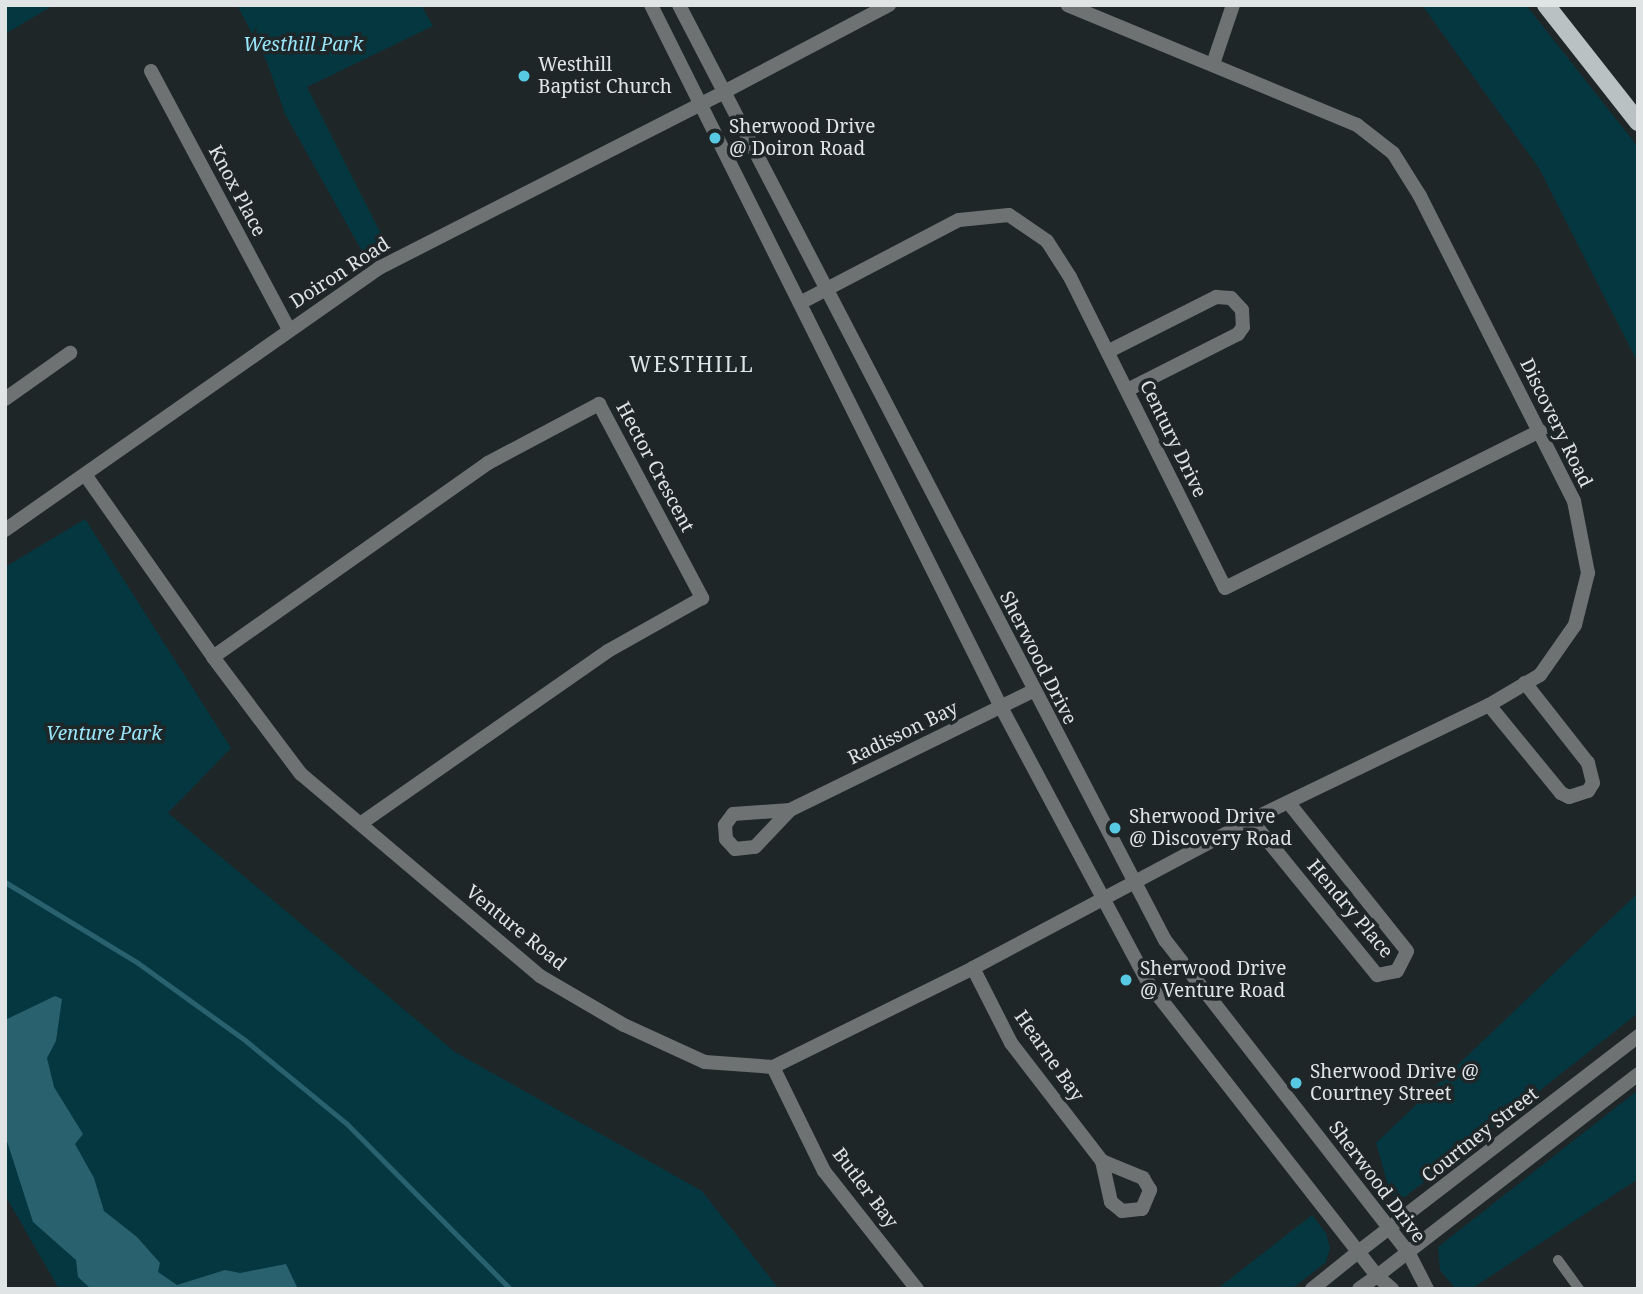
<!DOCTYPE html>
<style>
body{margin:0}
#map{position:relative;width:1643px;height:1294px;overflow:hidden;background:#1f2628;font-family:"Noto Serif",serif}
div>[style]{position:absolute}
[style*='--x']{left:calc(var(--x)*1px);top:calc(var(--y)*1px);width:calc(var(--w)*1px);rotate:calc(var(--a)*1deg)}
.green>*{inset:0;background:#053741}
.water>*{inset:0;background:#29616e}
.stream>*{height:5px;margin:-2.5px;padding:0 2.5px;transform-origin:2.5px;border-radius:2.5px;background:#29616e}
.service>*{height:10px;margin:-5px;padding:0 5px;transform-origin:5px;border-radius:5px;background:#6e7273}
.minor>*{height:14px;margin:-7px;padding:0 7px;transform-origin:7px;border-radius:7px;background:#6e7273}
.tertiary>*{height:14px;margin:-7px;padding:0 7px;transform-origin:7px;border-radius:7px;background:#6e7273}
.primary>*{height:18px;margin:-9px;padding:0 9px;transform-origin:9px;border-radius:9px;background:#b9c1c3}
.dots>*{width:19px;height:19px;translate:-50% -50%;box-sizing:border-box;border:4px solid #1f2628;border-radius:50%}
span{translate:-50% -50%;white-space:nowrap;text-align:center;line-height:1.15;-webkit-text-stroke:7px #1f2628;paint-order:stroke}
.park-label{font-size:19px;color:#99e5f9;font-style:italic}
.poi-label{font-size:19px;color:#e0e4e5}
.left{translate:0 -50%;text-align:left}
.street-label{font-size:19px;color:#e0e4e5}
.neighbourhood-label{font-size:21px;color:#dce5e7;letter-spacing:2px}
.frame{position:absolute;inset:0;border:7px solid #e0e4e5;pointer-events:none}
</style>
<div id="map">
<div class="green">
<i style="clip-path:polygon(5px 5px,54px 5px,5px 34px)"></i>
<i style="clip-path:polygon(237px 5px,421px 5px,433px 26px,307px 87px,384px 240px,363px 253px,285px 114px,267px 62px)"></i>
<i style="clip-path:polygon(1422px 5px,1526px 5px,1638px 147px,1638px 363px,1539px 168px)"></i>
<i style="clip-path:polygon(85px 519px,231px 748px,168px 813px,455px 1052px,702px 1191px,779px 1289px,59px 1289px,5px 1195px,5px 567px)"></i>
<i style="clip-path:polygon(1638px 893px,1638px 1013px,1405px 1197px,1391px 1196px,1376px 1143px)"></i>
<i style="clip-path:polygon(1638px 1090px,1638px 1179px,1471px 1289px,1456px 1289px,1440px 1270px,1438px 1247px)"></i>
<i style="clip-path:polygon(1312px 1215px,1326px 1233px,1330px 1248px,1326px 1262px,1292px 1289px,1217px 1289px)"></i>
</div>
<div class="water">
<i style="clip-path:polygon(55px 996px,62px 999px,56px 1041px,47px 1058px,54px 1087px,83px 1134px,75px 1144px,94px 1178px,104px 1211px,137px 1237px,160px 1263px,158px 1272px,177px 1285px,225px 1270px,240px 1273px,286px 1264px,297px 1287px,91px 1289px,78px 1277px,76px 1260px,33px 1222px,5px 1135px,5px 1020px)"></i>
</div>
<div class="stream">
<i style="--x:5;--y:882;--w:156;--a:31.3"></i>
<i style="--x:138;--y:963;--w:133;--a:35.8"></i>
<i style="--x:246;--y:1041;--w:131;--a:39.4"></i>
<i style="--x:347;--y:1124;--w:232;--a:45.3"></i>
</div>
<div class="service">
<i style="--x:1558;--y:1260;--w:36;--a:54"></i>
</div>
<div class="minor">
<i style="--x:1213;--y:64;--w:62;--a:-71.3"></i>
<i style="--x:151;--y:71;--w:293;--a:61.9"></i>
<i style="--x:722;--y:93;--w:189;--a:-27.8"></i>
<i style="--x:800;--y:303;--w:179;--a:-27.6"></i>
<i style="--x:959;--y:220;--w:50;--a:-5.7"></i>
<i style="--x:1009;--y:215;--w:46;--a:34.4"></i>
<i style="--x:1047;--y:241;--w:43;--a:57.4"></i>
<i style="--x:1070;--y:277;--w:347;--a:63.5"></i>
<i style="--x:1225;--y:588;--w:352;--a:-26.5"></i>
<i style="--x:1109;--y:351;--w:120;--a:-26.8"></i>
<i style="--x:1216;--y:297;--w:15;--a:4"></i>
<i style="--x:1231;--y:298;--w:16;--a:47"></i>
<i style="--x:1242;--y:310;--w:17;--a:87"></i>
<i style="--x:1243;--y:327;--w:9;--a:126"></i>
<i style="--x:1238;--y:334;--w:124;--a:153.2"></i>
<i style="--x:5;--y:399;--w:80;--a:-35.3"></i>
<i style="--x:86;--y:476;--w:221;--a:54.9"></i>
<i style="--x:213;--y:657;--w:146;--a:53.1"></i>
<i style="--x:301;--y:774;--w:313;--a:40.2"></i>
<i style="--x:540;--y:976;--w:97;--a:30.3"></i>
<i style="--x:624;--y:1025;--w:89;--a:24.6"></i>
<i style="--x:705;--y:1062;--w:68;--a:4.2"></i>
<i style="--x:773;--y:1067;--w:223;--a:-26.3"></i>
<i style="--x:973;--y:968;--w:315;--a:-28"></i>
<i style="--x:1251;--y:820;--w:264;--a:-25.8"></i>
<i style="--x:1489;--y:705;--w:59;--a:-30.5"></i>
<i style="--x:1540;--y:675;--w:61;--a:-55"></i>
<i style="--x:1575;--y:625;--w:54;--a:-76"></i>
<i style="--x:1588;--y:573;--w:73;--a:-101"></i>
<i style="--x:1574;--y:501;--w:342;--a:-116.8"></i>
<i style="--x:1420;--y:196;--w:51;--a:-122.1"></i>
<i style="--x:1393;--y:153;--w:46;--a:-142.1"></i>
<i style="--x:1357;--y:125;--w:313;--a:-157.5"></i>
<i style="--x:213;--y:657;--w:337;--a:-35.2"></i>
<i style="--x:488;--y:463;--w:126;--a:-28"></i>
<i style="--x:599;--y:404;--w:220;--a:62"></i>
<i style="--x:702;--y:598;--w:108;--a:150.6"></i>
<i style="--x:608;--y:651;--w:301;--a:145.1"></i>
<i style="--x:1489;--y:705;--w:114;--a:50.7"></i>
<i style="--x:1561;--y:793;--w:9;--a:27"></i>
<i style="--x:1569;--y:797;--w:20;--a:-18"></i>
<i style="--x:1588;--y:791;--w:9;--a:-58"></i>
<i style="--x:1593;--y:783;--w:21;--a:-104"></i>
<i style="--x:1588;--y:763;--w:102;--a:-128.2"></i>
<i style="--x:790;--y:810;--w:57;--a:176"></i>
<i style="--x:733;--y:814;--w:14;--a:126"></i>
<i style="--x:725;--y:825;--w:14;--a:86"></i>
<i style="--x:726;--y:839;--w:13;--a:48"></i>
<i style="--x:735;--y:849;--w:20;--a:-6"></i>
<i style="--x:755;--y:847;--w:51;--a:-46.6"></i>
<i style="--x:790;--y:810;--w:271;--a:-26.1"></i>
<i style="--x:1251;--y:820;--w:200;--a:50.9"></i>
<i style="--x:1377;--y:975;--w:20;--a:-11"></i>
<i style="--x:1397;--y:971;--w:22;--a:-63"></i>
<i style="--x:1407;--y:951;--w:189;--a:-128.6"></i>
<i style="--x:973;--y:968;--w:84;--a:63.1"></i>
<i style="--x:1011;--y:1043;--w:149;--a:52.4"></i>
<i style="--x:1102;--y:1161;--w:42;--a:77.6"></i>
<i style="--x:1111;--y:1202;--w:14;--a:39"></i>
<i style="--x:1122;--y:1211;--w:20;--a:-6"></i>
<i style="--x:1142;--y:1209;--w:21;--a:-67"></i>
<i style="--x:1150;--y:1190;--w:14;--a:-120"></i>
<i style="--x:1143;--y:1178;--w:44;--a:-157.5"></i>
<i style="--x:773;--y:1067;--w:116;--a:63.9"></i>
<i style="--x:824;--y:1171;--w:150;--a:51.8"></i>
<i style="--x:1312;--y:1289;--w:59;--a:-38.8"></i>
<i style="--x:1359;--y:1289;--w:22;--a:-36"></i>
</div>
<div class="tertiary">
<i style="--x:651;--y:5;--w:784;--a:63.5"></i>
<i style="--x:1001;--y:707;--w:314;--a:61.9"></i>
<i style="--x:1149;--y:984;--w:370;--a:52"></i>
<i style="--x:1377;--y:1276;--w:20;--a:41"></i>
<i style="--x:679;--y:5;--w:1054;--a:62.54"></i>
<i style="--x:1165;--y:940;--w:395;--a:52.1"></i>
<i style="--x:1408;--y:1252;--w:42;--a:62.8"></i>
<i style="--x:5;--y:530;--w:457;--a:-35"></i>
<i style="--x:379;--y:268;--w:385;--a:-27"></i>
<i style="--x:1358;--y:1252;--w:354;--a:-37.6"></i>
<i style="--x:1377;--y:1276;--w:330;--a:-37.7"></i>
</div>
<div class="primary">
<i style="--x:1546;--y:5;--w:149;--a:51.8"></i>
</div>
<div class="dots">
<i style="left:524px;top:76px;background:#58c9e3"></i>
<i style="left:715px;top:138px;background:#58c9e3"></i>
<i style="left:1115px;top:828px;background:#58c9e3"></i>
<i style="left:1126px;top:980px;background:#58c9e3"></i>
<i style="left:1296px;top:1083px;background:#58c9e3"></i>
</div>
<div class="park-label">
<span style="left:303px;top:45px">Westhill Park</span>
<span style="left:104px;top:734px">Venture Park</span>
</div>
<div class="poi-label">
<span class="left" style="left:538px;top:76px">Westhill<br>Baptist Church</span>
<span class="left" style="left:729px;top:138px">Sherwood Drive<br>@ Doiron Road</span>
<span class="left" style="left:1129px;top:828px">Sherwood Drive<br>@ Discovery Road</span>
<span class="left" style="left:1140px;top:980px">Sherwood Drive<br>@ Venture Road</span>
<span class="left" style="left:1310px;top:1083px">Sherwood Drive @<br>Courtney Street</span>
</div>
<div class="street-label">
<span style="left:237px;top:191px;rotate:62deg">Knox Place</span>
<span style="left:340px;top:273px;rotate:-33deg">Doiron Road</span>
<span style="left:1556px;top:423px;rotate:64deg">Discovery Road</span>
<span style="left:1173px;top:439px;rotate:64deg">Century Drive</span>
<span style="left:655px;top:467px;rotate:62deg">Hector Crescent</span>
<span style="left:1038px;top:658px;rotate:63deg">Sherwood Drive</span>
<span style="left:903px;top:733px;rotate:-26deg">Radisson Bay</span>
<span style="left:1350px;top:909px;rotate:50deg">Hendry Place</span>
<span style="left:516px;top:928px;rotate:39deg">Venture Road</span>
<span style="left:1049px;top:1056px;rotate:55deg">Hearne Bay</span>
<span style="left:1480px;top:1135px;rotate:-38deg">Courtney Street</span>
<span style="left:1377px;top:1182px;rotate:53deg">Sherwood Drive</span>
<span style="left:865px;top:1188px;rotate:53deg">Butler Bay</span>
</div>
<div class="neighbourhood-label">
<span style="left:692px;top:364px">WESTHILL</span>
</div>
<div class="frame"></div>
</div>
